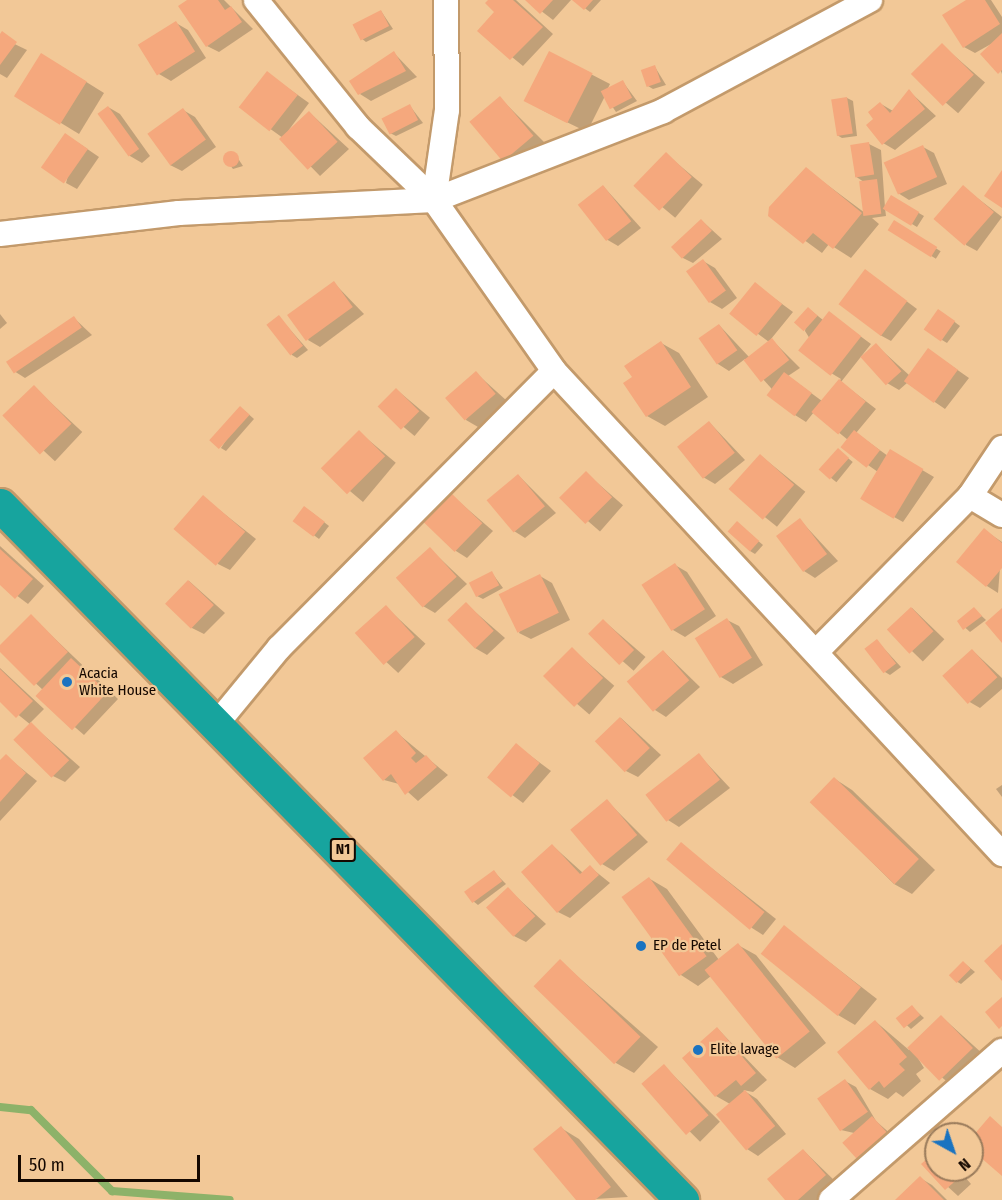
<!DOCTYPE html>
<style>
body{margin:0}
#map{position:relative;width:1002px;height:1200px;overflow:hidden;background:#f2c897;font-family:"Fira Sans Condensed",sans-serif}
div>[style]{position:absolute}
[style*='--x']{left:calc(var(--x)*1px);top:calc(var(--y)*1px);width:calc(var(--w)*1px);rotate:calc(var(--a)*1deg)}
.shadow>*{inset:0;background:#0003;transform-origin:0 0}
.stream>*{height:8px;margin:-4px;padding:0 4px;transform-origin:4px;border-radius:4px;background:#8db269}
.building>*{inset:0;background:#f5a87d;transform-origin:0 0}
.round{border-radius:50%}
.roads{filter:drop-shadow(2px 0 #c39a6b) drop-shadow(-2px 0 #c39a6b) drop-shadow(0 2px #c39a6b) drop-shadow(0 -2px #c39a6b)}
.street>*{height:24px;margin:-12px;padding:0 12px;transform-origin:12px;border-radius:12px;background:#fff}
.highway>*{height:33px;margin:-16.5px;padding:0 16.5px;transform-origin:16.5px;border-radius:16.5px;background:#17a49e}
.dots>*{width:16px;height:16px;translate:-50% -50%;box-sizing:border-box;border:3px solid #f2c897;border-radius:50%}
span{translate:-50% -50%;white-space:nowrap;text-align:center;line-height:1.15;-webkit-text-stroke:4.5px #f2c897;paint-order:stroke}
.shield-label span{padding:2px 4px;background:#f2c897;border:2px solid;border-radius:4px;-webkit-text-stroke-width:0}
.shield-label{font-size:14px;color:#150800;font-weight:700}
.poi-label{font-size:15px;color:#150800}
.left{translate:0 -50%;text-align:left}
.north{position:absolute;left:924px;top:1122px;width:60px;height:60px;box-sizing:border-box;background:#f2c897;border:2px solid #9a7b5b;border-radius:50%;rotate:140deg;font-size:16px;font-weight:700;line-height:24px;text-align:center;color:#150800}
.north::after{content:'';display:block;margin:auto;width:21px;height:27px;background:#1a73c0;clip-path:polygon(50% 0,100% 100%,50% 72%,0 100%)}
.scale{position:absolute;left:18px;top:1155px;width:182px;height:27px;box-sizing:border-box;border:3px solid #150800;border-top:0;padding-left:8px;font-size:18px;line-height:21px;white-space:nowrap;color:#150800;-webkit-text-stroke:4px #f2c897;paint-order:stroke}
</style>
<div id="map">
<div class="shadow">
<i style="clip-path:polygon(189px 0,224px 0,253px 29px,219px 52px,207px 46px)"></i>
<i style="clip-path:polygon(490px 0,516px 0,553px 34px,523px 66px,480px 31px,497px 12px)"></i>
<i style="clip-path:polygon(527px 0,571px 0,553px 20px)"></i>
<i style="clip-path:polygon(574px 0,601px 0,590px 12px)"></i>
<i style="clip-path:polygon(968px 0,991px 0,1002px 17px,1002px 74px,991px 44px,975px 53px,964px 47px)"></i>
<i style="clip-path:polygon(381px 11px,393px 29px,366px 42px,361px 38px)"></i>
<i style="clip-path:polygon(176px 23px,188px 30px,206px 58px,171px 81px,159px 74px,141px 46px)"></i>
<i style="clip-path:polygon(0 37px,27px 50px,7px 78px,0 74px)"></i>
<i style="left:942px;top:45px;width:57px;height:41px;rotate:41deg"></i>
<i style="clip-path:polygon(394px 53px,417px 77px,371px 101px,360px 94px)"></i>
<i style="clip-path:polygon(550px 53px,610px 84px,607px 90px,623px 82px,637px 101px,616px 112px,605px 96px,587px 132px,544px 111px,527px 101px)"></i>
<i style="clip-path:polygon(59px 65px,104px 93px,79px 134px,61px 123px)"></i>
<i style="clip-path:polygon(655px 67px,666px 85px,653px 89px,648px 86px)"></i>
<i style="clip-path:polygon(267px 73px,309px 103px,288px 131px,310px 113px,349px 149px,320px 176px,283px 138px,241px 108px)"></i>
<i style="clip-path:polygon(909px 91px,936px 116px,895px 150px,883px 143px,875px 119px,881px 104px,893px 111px)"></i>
<i style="clip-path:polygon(500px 98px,545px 143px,517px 167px,505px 160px)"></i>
<i style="clip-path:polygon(847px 98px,853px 101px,857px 136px,842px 138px,837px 135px)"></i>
<i style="clip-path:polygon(410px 106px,423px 123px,396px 136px,390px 133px)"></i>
<i style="clip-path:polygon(108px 107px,120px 114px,150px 156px,142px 163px,130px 156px)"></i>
<i style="clip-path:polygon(183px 110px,195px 117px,216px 147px,182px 171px,170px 165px)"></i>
<i style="clip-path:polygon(77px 142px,99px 157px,77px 189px,66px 183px)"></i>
<i style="clip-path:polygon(869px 144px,881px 150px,885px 208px,891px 197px,924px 216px,917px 227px,885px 208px,886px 216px,872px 218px,879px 224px,851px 258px,829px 244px,822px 253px,770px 215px,806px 169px,865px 213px,864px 182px,855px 176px)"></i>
<i style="clip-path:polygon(923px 147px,934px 153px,947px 184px,909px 200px,898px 193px)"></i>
<i style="clip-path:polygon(235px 154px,243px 166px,233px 169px,224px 157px)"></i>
<i style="left:666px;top:154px;width:48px;height:43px;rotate:40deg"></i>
<i style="clip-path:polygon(603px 186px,641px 228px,618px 246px,606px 239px)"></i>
<i style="clip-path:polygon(963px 187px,1002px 217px,977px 251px,966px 245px)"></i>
<i style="clip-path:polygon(701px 220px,722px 239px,693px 263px,681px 257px)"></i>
<i style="left:894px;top:222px;width:55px;height:9px;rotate:32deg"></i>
<i style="clip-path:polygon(703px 261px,715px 268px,737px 298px,722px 309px,710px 302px)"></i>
<i style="clip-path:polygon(866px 271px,917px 309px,891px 341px,880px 335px)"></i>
<i style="clip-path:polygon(334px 283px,364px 314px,320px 347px,308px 340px)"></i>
<i style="clip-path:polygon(755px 284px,793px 312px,771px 339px,800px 368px,788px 376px,822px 401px,841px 379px,831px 373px,805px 331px,809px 309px,823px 320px,829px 313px,871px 344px,841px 382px,876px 409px,856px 433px,888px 456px,890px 451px,934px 477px,903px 522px,862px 499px,878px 472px,842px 447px,848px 440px,814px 412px,806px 422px,795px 415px,745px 359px,729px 371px,718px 364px,719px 325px,749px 357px,769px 342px,731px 314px)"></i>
<i style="clip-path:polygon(0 314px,7px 323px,0 329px)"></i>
<i style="clip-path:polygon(944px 314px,960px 326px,947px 343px,942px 340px)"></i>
<i style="clip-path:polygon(279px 317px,308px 350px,297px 358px,292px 355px)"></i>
<i style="clip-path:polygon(74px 318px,92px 335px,25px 378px,14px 371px)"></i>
<i style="clip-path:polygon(661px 343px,679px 353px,708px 397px,665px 426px,647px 416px,634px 378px)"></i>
<i style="clip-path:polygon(876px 345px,909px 375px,929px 350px,969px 378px,945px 409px,907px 383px,899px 390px,887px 383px)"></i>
<i style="clip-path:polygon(476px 373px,507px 401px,478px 427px,466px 420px)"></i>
<i style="left:34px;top:387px;width:66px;height:40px;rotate:43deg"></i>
<i style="left:397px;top:390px;width:43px;height:24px;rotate:40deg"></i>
<i style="clip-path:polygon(245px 411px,254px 419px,226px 451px,221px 448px)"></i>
<i style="clip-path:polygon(709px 422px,745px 460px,715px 484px,703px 477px)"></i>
<i style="left:359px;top:432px;width:48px;height:51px;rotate:40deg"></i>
<i style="left:838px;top:450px;width:19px;height:26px;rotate:39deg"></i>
<i style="left:761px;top:456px;width:57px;height:45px;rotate:39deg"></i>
<i style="left:586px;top:473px;width:49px;height:35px;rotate:41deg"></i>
<i style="clip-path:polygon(519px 476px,556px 513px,525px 538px,514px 531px)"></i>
<i style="clip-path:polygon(450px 494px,493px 531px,467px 558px,456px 551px)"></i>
<i style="clip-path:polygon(203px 497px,256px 539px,230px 570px,218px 564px)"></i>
<i style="clip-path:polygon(310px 511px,329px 526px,319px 539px,295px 521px)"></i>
<i style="clip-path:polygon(800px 520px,838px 561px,815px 578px,804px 571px)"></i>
<i style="clip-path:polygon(737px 523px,763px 545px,755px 554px,750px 551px)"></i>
<i style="clip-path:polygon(984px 530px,1002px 542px,998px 593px,987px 586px)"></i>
<i style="clip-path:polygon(0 546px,44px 586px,28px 604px,0 583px)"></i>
<i style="clip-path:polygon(430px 549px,467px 584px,435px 613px,423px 606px)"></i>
<i style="clip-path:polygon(675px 565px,687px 572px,716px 616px,685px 637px,673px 630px)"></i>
<i style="clip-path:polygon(492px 573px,503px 588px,483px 599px,477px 596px)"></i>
<i style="clip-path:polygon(540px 576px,552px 583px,570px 620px,531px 639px,519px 633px)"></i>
<i style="clip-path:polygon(189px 581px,225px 613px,204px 634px,192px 628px)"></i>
<i style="clip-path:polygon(466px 604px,505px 638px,487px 655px,475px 648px)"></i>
<i style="left:386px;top:607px;width:54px;height:40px;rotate:43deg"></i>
<i style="left:912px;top:608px;width:45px;height:31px;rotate:44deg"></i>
<i style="clip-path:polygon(974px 609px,986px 620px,970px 632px,959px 622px)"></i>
<i style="clip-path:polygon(31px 616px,118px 699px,84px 735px,38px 695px,43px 690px,0 650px)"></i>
<i style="clip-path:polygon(727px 620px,739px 626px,763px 665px,733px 684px,721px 677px,697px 639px)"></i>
<i style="left:604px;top:621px;width:55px;height:18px;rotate:41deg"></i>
<i style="clip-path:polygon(877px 641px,901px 667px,890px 675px,885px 672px)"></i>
<i style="left:572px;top:649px;width:56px;height:38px;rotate:41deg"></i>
<i style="clip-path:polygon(972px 650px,1002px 678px,1002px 689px,980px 708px,968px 701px)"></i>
<i style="clip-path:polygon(663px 651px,700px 687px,666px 717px,655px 710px)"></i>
<i style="clip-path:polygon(0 668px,44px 709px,30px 723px,80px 767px,65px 782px,53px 776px,31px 725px,0 700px)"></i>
<i style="clip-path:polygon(621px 718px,661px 755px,638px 777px,626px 771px)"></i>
<i style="clip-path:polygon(396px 732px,448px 775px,418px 801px,399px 784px,384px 780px)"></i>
<i style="clip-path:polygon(516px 745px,551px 771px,523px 803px,488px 777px)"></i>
<i style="clip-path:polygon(699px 755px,730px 788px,679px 827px,668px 820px)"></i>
<i style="clip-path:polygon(6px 756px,37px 781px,0 821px,0 763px)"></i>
<i style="clip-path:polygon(835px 779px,852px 790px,935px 870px,912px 894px,894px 884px,812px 803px)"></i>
<i style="clip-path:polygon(1002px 785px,1002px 797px,996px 789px)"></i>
<i style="clip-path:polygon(607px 801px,648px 842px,614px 871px,602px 864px)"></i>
<i style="clip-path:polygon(681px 844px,776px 919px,763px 935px,752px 928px)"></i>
<i style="clip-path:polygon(553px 846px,583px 873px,590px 867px,610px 883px,570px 918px,558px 912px)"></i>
<i style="clip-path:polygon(494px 872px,506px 884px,478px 905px,473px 901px)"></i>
<i style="clip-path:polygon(650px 879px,667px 889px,719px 960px,738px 945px,756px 955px,826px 1043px,795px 1068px,777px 1057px,711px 976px,698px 986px,681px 975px,624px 898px)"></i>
<i style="clip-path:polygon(508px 889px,546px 924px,526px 942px,514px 936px)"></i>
<i style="clip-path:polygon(784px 927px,877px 999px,855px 1025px,838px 1015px)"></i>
<i style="clip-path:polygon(560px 961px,658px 1047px,634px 1073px,616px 1063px)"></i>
<i style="clip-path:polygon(963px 962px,975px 972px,961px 984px,956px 981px)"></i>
<i style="clip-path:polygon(912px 1007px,924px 1018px,911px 1029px,899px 1018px)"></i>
<i style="clip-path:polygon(942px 1017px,984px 1055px,952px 1086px,916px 1055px,924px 1068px,916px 1074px,921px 1081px,903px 1097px,896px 1092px,888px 1099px,870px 1089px,875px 1021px,909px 1050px)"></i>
<i style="clip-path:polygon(718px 1029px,767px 1080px,753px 1092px,743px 1090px,757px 1099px,786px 1134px,758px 1156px,747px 1149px,730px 1104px,716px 1096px,684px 1058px)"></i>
<i style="left:664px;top:1066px;width:79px;height:28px;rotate:45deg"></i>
<i style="clip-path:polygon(845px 1081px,856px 1087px,876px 1121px,902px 1144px,841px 1130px)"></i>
<i style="clip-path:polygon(561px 1128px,579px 1139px,628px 1197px,578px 1200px)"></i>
<i style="clip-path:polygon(803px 1150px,837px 1183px,817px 1200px,787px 1200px)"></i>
<i style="clip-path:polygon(936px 1153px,936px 1170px,959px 1170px,971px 1184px,958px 1196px,923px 1164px)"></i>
<i style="clip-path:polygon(920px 1178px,932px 1185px,947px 1200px,897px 1200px)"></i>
</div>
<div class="stream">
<i style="--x:0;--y:1107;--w:31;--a:6"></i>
<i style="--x:31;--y:1110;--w:115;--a:45"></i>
<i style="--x:112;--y:1191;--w:118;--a:4.4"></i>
</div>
<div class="building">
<i style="clip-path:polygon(187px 0,218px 0,225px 10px,231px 6px,242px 22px,206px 47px,178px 6px)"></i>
<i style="clip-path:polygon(488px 0,513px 0,543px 27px,510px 60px,477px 31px,494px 12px,485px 3px)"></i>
<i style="clip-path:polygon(525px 0,553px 0,540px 14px)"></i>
<i style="clip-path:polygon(572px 0,593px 0,584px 10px)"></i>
<i style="clip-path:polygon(966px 0,985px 0,1000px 24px,963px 48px,942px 15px)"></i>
<i style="left:381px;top:10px;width:18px;height:32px;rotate:63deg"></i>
<i style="left:176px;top:21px;width:36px;height:45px;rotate:58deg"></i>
<i style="clip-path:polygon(2px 31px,17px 42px,0 65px,0 34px)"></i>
<i style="clip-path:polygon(1002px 33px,1002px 70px,998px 74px,980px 54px)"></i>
<i style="left:942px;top:43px;width:45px;height:44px;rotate:45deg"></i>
<i style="clip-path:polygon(394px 51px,406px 71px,358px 95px,349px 81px)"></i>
<i style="left:549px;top:51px;width:49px;height:56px;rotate:27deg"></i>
<i style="left:41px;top:53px;width:54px;height:51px;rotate:32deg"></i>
<i style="left:655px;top:65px;width:18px;height:15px;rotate:71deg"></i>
<i style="left:267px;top:71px;width:39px;height:46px;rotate:38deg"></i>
<i style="left:623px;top:80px;width:20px;height:25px;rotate:63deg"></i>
<i style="clip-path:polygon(909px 89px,925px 109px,882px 145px,866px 125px,873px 119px,868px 112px,880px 102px,890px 113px)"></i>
<i style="left:500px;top:96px;width:52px;height:40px;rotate:50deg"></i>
<i style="left:847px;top:97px;width:37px;height:16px;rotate:81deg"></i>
<i style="left:410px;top:104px;width:18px;height:32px;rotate:63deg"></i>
<i style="left:108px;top:106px;width:53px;height:13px;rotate:54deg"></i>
<i style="left:183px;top:108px;width:39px;height:44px;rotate:54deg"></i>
<i style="left:309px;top:111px;width:42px;height:41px;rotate:47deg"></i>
<i style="left:65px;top:133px;width:28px;height:42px;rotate:35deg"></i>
<i style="left:869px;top:142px;width:33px;height:19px;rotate:81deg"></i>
<i style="left:923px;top:145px;width:35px;height:43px;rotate:66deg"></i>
<i class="round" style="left:223px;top:151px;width:16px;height:16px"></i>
<i style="left:666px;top:152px;width:36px;height:47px;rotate:44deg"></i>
<i style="clip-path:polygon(806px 167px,862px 213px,833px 249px,813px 233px,803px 244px,768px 216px,769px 207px)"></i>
<i style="clip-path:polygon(1002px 170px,1002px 208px,984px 196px)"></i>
<i style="left:877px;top:179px;width:35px;height:18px;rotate:83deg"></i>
<i style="left:603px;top:185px;width:46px;height:32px;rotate:52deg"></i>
<i style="left:963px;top:185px;width:41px;height:45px;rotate:41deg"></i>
<i style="left:891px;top:195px;width:33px;height:16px;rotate:31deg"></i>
<i style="left:701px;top:219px;width:16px;height:41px;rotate:47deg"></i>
<i style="left:894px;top:220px;width:51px;height:12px;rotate:32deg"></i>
<i style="left:703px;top:259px;width:39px;height:21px;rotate:54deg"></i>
<i style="left:865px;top:269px;width:53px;height:44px;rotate:37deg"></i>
<i style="left:334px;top:281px;width:32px;height:58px;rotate:54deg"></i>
<i style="left:755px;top:282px;width:35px;height:41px;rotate:39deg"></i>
<i style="left:808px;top:307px;width:13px;height:21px;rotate:42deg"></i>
<i style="left:938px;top:309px;width:21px;height:25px;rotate:35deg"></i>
<i style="left:829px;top:311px;width:41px;height:50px;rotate:38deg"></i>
<i style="left:279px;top:315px;width:39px;height:16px;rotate:52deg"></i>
<i style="left:74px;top:316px;width:14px;height:82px;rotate:56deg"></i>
<i style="left:719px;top:324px;width:32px;height:25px;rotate:55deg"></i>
<i style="left:772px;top:338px;width:28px;height:36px;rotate:52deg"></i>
<i style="clip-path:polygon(661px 341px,691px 387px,646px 417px,623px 383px,632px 377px,624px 366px)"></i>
<i style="left:876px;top:343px;width:38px;height:21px;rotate:48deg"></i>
<i style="left:928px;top:348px;width:37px;height:41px;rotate:36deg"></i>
<i style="left:476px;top:371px;width:30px;height:41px;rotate:49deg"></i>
<i style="left:784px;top:372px;width:35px;height:29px;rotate:37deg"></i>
<i style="left:839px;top:379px;width:35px;height:43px;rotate:40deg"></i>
<i style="left:34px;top:385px;width:54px;height:44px;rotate:46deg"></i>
<i style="left:396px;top:388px;width:33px;height:26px;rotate:45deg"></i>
<i style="left:240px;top:406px;width:13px;height:46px;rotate:42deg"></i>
<i style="left:709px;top:421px;width:41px;height:41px;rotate:51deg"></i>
<i style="left:359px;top:430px;width:37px;height:54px;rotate:45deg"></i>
<i style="left:854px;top:430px;width:33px;height:22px;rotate:38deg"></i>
<i style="left:838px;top:448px;width:15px;height:29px;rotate:42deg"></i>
<i style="left:890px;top:449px;width:39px;height:58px;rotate:31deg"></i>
<i style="left:760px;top:454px;width:46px;height:47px;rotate:42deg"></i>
<i style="left:586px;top:471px;width:37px;height:38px;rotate:45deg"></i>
<i style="left:518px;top:474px;width:42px;height:41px;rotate:50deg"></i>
<i style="left:450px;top:492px;width:45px;height:40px;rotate:44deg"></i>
<i style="left:203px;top:495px;width:56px;height:45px;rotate:41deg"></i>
<i style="left:304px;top:506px;width:26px;height:19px;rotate:37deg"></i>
<i style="left:800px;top:518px;width:45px;height:30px;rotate:53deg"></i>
<i style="left:737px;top:521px;width:30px;height:14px;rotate:42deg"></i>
<i style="clip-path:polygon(984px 528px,1002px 543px,1002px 568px,986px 587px,956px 562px)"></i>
<i style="left:430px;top:547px;width:40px;height:46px;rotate:48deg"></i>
<i style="clip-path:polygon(0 549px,33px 579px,15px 599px,0 585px)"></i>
<i style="left:675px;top:563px;width:55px;height:40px;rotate:57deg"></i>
<i style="left:492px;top:571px;width:16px;height:26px;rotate:63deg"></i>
<i style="left:540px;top:574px;width:43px;height:46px;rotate:64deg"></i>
<i style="left:188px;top:580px;width:36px;height:33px;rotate:44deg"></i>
<i style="left:466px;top:602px;width:40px;height:26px;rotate:46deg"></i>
<i style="left:386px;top:605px;width:43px;height:42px;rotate:48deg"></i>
<i style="left:911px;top:607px;width:33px;height:33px;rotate:47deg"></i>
<i style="clip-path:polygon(974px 607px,982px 616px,963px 630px,957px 621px)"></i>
<i style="clip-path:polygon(1002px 608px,1002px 643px,985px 623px)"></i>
<i style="clip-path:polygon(31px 614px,68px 652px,34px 686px,0 652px,0 645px)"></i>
<i style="left:727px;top:618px;width:47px;height:38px;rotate:58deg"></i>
<i style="left:603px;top:619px;width:44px;height:21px;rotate:45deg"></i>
<i style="left:877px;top:639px;width:31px;height:16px;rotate:52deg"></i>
<i style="left:572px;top:647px;width:44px;height:41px;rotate:45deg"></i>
<i style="left:972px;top:649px;width:38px;height:40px;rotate:48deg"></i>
<i style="left:663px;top:650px;width:40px;height:48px;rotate:49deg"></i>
<i style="left:71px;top:658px;width:50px;height:52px;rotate:43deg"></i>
<i style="clip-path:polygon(0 669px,33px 701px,16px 718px,0 702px)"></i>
<i style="left:620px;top:717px;width:43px;height:35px;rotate:46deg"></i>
<i style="left:31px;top:722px;width:54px;height:25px;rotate:45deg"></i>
<i style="clip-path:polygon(396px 730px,416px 753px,411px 758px,416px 763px,426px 755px,437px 767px,405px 795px,391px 774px,383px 781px,363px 758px)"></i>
<i style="left:516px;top:743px;width:31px;height:45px;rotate:40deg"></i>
<i style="left:699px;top:753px;width:34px;height:68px;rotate:52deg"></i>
<i style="clip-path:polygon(6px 754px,26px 773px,0 802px,0 760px)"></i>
<i style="left:834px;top:777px;width:118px;height:35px;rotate:44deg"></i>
<i style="left:607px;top:799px;width:47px;height:48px;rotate:50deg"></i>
<i style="left:681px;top:842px;width:109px;height:23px;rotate:40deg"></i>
<i style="clip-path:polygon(552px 844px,580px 874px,590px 865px,599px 875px,557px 913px,521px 872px)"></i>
<i style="left:494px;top:870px;width:14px;height:37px;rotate:54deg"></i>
<i style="left:649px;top:877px;width:98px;height:34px;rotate:54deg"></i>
<i style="left:508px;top:887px;width:40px;height:30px;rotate:47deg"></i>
<i style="left:784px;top:925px;width:99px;height:37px;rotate:39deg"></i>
<i style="left:738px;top:943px;width:114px;height:43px;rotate:51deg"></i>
<i style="clip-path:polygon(1002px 944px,1002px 981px,984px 961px)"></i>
<i style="left:560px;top:959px;width:112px;height:38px;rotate:44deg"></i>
<i style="left:963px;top:961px;width:11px;height:20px;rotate:45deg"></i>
<i style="clip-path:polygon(1002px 997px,1002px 1026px,999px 1029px,985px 1012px)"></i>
<i style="left:912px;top:1005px;width:13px;height:21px;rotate:51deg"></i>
<i style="left:941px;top:1015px;width:46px;height:47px;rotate:46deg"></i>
<i style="clip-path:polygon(875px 1020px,907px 1057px,899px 1064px,905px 1070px,884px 1088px,879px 1081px,869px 1090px,837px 1052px)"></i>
<i style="clip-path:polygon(717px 1027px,756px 1073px,741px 1086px,736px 1080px,715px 1097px,682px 1058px)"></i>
<i style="left:664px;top:1064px;width:68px;height:30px;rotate:49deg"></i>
<i style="left:845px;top:1079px;width:40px;height:34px;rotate:55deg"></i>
<i style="left:745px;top:1090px;width:47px;height:38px;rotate:50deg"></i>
<i style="left:872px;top:1116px;width:28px;height:40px;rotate:48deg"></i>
<i style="clip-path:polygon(990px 1116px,1002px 1127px,1002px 1176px,972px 1150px,972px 1137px)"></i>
<i style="clip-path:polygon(561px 1126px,611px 1187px,595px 1200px,576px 1200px,533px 1149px)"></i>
<i style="clip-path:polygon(803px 1149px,826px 1175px,798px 1200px,785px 1200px,767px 1179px)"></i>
<i style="clip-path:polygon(936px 1151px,936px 1170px,955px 1170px,961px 1176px,945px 1190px,921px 1164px)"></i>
<i style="clip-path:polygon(920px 1176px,944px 1200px,895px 1200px)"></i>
</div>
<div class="roads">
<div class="street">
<i style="--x:256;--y:0;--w:163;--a:51.2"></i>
<i style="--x:358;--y:127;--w:105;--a:43.8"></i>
<i style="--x:434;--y:200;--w:209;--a:54.9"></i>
<i style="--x:554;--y:371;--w:659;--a:47.15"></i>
<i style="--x:434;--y:200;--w:91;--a:-81.8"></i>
<i style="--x:447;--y:110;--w:110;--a:-90.5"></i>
<i style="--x:0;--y:234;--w:180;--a:-6.7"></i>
<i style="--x:179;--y:213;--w:255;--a:-2.9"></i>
<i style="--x:434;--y:200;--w:246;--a:-21.2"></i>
<i style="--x:663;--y:111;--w:235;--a:-28.2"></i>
<i style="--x:970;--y:496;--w:37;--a:31"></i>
<i style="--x:816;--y:652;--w:219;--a:-45.4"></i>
<i style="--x:970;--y:496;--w:58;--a:-56.3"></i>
<i style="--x:218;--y:722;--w:96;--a:-50.5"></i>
<i style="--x:279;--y:648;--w:390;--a:-45.2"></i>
<i style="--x:831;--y:1200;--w:227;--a:-41.1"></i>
</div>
<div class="highway">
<i style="--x:0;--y:505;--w:974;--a:45.54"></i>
</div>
</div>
<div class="dots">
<i style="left:67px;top:682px;background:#1a73c0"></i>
<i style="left:641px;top:946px;background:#1a73c0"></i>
<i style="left:698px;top:1050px;background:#1a73c0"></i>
</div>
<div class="shield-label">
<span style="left:343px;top:850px">N1</span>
</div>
<div class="poi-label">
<span class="left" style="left:79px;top:682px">Acacia<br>White House</span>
<span class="left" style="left:653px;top:946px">EP de Petel</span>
<span class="left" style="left:710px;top:1050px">Elite lavage</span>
</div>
<div class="north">N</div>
<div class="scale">50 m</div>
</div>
